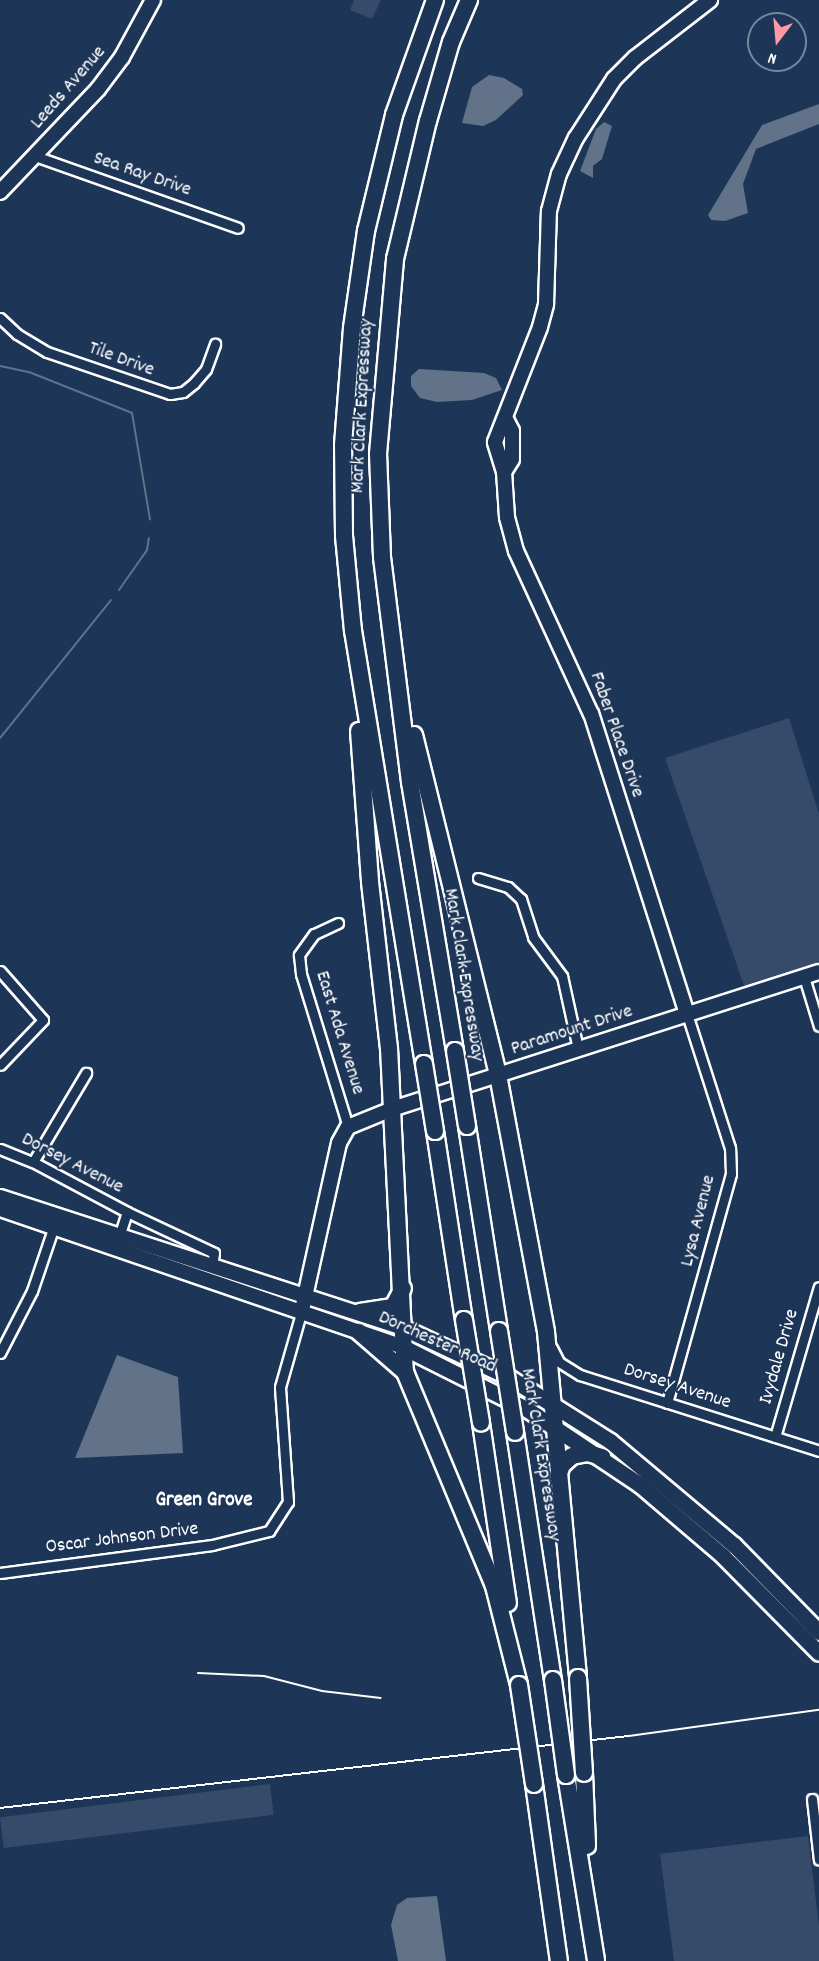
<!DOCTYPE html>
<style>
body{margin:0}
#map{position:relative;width:819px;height:1961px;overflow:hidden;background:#1d3557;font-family:Dekko,sans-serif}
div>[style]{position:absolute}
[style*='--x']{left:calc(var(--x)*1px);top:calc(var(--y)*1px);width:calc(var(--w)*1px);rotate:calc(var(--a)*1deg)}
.green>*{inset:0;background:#364b69;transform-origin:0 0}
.water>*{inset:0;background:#617289}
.stream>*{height:2px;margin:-1px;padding:0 1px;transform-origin:1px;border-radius:1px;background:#617289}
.roads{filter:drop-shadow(2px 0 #fff) drop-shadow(-2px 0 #fff) drop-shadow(0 2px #fff) drop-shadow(0 -2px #fff)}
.street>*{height:9px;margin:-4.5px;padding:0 4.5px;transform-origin:4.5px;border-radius:4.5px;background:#1d3557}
.secondary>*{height:14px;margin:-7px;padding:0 7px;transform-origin:7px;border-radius:7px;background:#1d3557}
.primary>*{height:15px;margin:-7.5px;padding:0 7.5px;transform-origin:7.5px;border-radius:7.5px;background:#1d3557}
.highway>*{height:16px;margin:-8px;padding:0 8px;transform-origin:8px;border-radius:8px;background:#1d3557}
.rail>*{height:2px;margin:-1px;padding:0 1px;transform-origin:1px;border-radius:1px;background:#fff}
.bridges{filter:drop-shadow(2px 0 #fff) drop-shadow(-2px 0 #fff) drop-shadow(0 2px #fff) drop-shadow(0 -2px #fff)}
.highway-bridge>*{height:16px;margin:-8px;padding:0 8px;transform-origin:8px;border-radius:8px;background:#1d3557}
span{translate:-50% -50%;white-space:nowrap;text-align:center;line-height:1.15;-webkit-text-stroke:4.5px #1d3557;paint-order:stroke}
.street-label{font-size:20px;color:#fff}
.neighbourhood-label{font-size:21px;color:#fff;font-weight:700}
.north{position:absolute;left:747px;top:12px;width:60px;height:60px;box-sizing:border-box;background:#1d3557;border:2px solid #77869a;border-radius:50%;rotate:196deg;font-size:16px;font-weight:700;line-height:24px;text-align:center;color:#fff}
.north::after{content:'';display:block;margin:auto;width:21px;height:27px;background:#ff9aa2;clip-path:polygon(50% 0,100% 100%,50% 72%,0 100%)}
</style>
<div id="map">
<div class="green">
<i style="clip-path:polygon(354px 0,381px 0,372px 19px,350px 10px)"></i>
<i style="clip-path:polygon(789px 718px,819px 814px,819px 971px,747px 994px,665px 758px)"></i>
<i style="left:270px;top:1784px;width:31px;height:272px;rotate:83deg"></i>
<i style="clip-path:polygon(808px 1836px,819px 1926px,819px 1961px,674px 1961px,660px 1854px)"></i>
</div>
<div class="water">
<i style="clip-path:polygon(489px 75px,504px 78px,522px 89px,523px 95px,496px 120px,483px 126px,462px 123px,472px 87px)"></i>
<i style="clip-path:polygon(819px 104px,819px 124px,756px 149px,743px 184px,748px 213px,725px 221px,711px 220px,708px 215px,762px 125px)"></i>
<i style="clip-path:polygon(604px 122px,612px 126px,602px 159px,593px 166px,593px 178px,580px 171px,596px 129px)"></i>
<i style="clip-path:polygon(419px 369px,484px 373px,496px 378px,502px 390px,472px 400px,437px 402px,420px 398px,411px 386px,411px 376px)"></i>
<i style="clip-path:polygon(117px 1355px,178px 1377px,183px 1453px,75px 1458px)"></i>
<i style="clip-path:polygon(437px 1896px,446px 1961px,398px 1961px,391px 1925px,397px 1905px,407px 1898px)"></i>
</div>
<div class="stream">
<i style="--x:0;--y:366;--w:30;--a:12"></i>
<i style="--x:29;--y:372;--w:111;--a:21.7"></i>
<i style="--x:132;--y:413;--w:108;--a:80.4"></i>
<i style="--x:119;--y:590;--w:49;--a:-55"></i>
<i style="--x:147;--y:550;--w:12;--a:-81"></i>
<i style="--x:0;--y:738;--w:177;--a:-51.2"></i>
</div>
<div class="roads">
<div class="street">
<i style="--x:35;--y:156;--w:215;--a:19.5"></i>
<i style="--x:0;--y:318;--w:23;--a:43"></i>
<i style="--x:17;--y:334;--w:35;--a:31"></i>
<i style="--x:47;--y:352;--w:130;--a:18.9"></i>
<i style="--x:170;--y:394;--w:13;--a:-9"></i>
<i style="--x:183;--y:392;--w:14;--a:-39"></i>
<i style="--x:194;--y:383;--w:18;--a:-49"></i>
<i style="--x:206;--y:369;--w:27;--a:-70"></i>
<i style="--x:478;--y:878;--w:31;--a:17"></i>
<i style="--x:508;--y:887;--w:18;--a:43"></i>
<i style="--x:521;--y:899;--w:40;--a:72"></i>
<i style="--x:533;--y:937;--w:49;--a:53.4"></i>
<i style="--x:562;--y:976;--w:75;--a:77.6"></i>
<i style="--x:338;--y:923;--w:26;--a:155"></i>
<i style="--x:314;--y:934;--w:26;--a:126"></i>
<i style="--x:299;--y:955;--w:19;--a:84"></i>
<i style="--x:301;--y:974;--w:160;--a:72.9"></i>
<i style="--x:0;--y:971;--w:65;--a:48.7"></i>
<i style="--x:43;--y:1020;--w:62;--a:133.7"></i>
<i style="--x:804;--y:977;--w:51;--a:73"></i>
<i style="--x:0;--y:1149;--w:35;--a:22"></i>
<i style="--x:33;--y:1162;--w:106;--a:28"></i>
<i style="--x:127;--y:1212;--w:29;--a:108"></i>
<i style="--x:33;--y:1162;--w:104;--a:-59.2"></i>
<i style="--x:127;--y:1212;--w:96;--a:25.2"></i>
<i style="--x:214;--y:1253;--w:13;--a:99"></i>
<i style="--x:552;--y:1348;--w:16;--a:63"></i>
<i style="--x:559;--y:1362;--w:25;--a:32"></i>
<i style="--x:580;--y:1375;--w:251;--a:17.6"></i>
<i style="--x:0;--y:1353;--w:70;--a:-62.7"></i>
<i style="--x:32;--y:1291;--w:72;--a:-71.3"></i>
<i style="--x:667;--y:1403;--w:238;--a:-74.4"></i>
<i style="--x:731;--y:1174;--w:26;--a:-92"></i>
<i style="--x:730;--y:1148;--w:141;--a:-107.8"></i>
<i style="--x:775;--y:1437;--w:156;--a:-73.7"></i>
<i style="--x:0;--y:1573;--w:214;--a:-7.5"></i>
<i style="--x:212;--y:1545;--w:59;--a:-13.8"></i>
<i style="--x:269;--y:1531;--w:35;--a:-57"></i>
<i style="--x:288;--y:1502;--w:115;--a:-94"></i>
<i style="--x:280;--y:1387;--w:80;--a:-74.1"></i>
<i style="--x:812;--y:1799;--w:61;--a:83.5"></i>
</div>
<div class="secondary">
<i style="--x:0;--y:192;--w:142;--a:-46.4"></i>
<i style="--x:98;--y:89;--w:40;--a:-53"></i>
<i style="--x:122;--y:57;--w:65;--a:-61.5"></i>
<i style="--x:504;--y:472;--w:15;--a:-58"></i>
<i style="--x:512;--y:459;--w:28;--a:-90"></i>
<i style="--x:512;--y:431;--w:13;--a:-117"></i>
<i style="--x:687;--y:1014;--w:315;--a:-107.7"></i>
<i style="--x:591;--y:714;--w:179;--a:-114.7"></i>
<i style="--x:516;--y:551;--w:35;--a:-105"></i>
<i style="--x:507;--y:517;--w:45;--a:-93.8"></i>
<i style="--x:504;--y:472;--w:31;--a:-107"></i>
<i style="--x:495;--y:442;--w:123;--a:-68.6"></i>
<i style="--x:540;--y:327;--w:24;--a:-75"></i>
<i style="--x:546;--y:304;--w:93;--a:-88.2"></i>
<i style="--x:549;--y:211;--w:38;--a:-75"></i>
<i style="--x:559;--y:174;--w:40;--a:-65"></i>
<i style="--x:576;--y:138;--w:70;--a:-57.2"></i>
<i style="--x:614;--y:79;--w:30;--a:-45"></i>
<i style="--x:635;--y:58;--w:95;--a:-37.7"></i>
<i style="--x:0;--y:1197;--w:425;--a:18"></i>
<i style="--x:0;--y:1209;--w:426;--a:18.9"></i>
<i style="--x:302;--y:1310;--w:171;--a:-77.5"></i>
<i style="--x:339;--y:1143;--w:18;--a:-61"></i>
<i style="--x:348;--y:1127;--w:48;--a:-22.2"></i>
<i style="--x:392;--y:1109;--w:448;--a:-17.8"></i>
</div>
<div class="primary">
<i style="--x:404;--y:1328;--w:114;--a:25"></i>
<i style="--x:507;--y:1376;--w:122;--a:32.3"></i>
<i style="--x:610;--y:1441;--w:162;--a:40"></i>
<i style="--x:734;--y:1545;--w:122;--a:45.7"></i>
<i style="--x:403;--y:1347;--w:140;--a:26.7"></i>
<i style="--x:528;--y:1410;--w:135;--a:33.8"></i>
<i style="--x:640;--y:1485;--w:109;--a:40.5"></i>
<i style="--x:723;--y:1556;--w:136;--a:45.3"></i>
</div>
<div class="highway">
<i style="--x:359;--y:731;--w:151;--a:85.8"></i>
<i style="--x:370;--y:882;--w:167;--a:83.5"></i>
<i style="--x:389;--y:1048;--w:324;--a:87.2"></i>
<i style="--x:405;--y:1372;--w:232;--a:67.4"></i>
<i style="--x:494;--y:1586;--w:102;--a:75.8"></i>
<i style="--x:414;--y:735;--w:350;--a:76.1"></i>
<i style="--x:498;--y:1075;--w:261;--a:79.4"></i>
<i style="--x:546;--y:1332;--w:347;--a:84.7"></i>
<i style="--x:455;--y:1051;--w:273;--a:-99.5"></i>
<i style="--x:410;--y:782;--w:227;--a:-97.1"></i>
<i style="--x:382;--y:557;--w:103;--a:-92.2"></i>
<i style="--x:378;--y:454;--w:196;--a:-85"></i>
<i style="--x:395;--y:259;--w:142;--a:-76.6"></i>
<i style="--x:428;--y:121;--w:82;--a:-73.8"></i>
<i style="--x:451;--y:42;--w:46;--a:-66.8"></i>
<i style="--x:424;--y:1064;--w:439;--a:-99.3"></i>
<i style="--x:353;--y:631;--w:95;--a:-95.4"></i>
<i style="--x:344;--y:536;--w:91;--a:-90.6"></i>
<i style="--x:343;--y:445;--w:117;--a:-85.6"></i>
<i style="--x:352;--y:328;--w:98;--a:-81.8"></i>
<i style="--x:366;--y:231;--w:119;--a:-76.4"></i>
<i style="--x:394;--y:115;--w:122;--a:-70.4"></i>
<i style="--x:467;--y:1126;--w:207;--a:81.1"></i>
<i style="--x:435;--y:1131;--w:191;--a:81.3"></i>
<i style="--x:360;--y:1312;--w:33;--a:-9"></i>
<i style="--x:393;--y:1307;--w:21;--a:-62"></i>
<i style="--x:359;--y:1332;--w:61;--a:41"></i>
<i style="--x:481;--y:1423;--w:182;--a:81.5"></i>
<i style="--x:515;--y:1432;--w:251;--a:81.3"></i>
<i style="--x:558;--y:1476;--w:12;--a:-70"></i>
<i style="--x:562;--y:1465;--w:13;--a:-42"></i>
<i style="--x:572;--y:1456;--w:16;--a:-11"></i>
<i style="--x:588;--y:1453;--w:15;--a:16"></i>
<i style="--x:584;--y:1773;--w:73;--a:87.6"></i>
<i style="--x:566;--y:1775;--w:188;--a:80.8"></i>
<i style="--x:534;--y:1784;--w:179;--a:82"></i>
</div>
</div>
<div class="rail">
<i style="--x:198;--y:1673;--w:66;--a:2.6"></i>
<i style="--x:264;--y:1676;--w:60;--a:14.5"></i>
<i style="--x:322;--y:1691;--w:59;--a:6.8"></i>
<i style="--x:0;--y:1808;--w:632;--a:-6.54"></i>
<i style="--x:628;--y:1736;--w:193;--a:-7.8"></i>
</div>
<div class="bridges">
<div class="highway-bridge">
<i style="--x:455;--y:1051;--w:76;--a:80.9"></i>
<i style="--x:424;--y:1064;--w:68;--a:80.7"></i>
<i style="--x:464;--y:1320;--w:104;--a:80.6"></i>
<i style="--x:499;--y:1331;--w:102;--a:81"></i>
<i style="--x:578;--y:1678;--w:95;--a:86.4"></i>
<i style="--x:553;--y:1680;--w:96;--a:82.2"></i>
<i style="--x:519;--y:1685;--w:100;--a:81.4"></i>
</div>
</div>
<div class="street-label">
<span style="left:69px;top:88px;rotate:-49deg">Leeds Avenue</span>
<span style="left:142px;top:175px;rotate:19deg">Sea Ray Drive</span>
<span style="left:121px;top:360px;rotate:20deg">Tile Drive</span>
<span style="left:363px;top:406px;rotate:-87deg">Mark Clark Expressway</span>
<span style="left:616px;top:735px;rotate:71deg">Faber Place Drive</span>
<span style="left:463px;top:975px;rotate:81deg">Mark Clark Expressway</span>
<span style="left:572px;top:1031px;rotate:-18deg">Paramount Drive</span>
<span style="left:339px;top:1033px;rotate:73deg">East Ada Avenue</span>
<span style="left:72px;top:1164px;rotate:27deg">Dorsey Avenue</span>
<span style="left:699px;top:1221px;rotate:-76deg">Lysa Avenue</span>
<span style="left:437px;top:1343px;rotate:24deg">Dorchester Road</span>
<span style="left:780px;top:1357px;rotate:-74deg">Ivydale Drive</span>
<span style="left:677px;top:1387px;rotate:18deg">Dorsey Avenue</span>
<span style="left:540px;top:1455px;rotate:81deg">Mark Clark Expressway</span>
<span style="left:122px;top:1539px;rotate:-7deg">Oscar Johnson Drive</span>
</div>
<div class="neighbourhood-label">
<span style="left:204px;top:1501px">Green Grove</span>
</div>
<div class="north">N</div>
</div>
